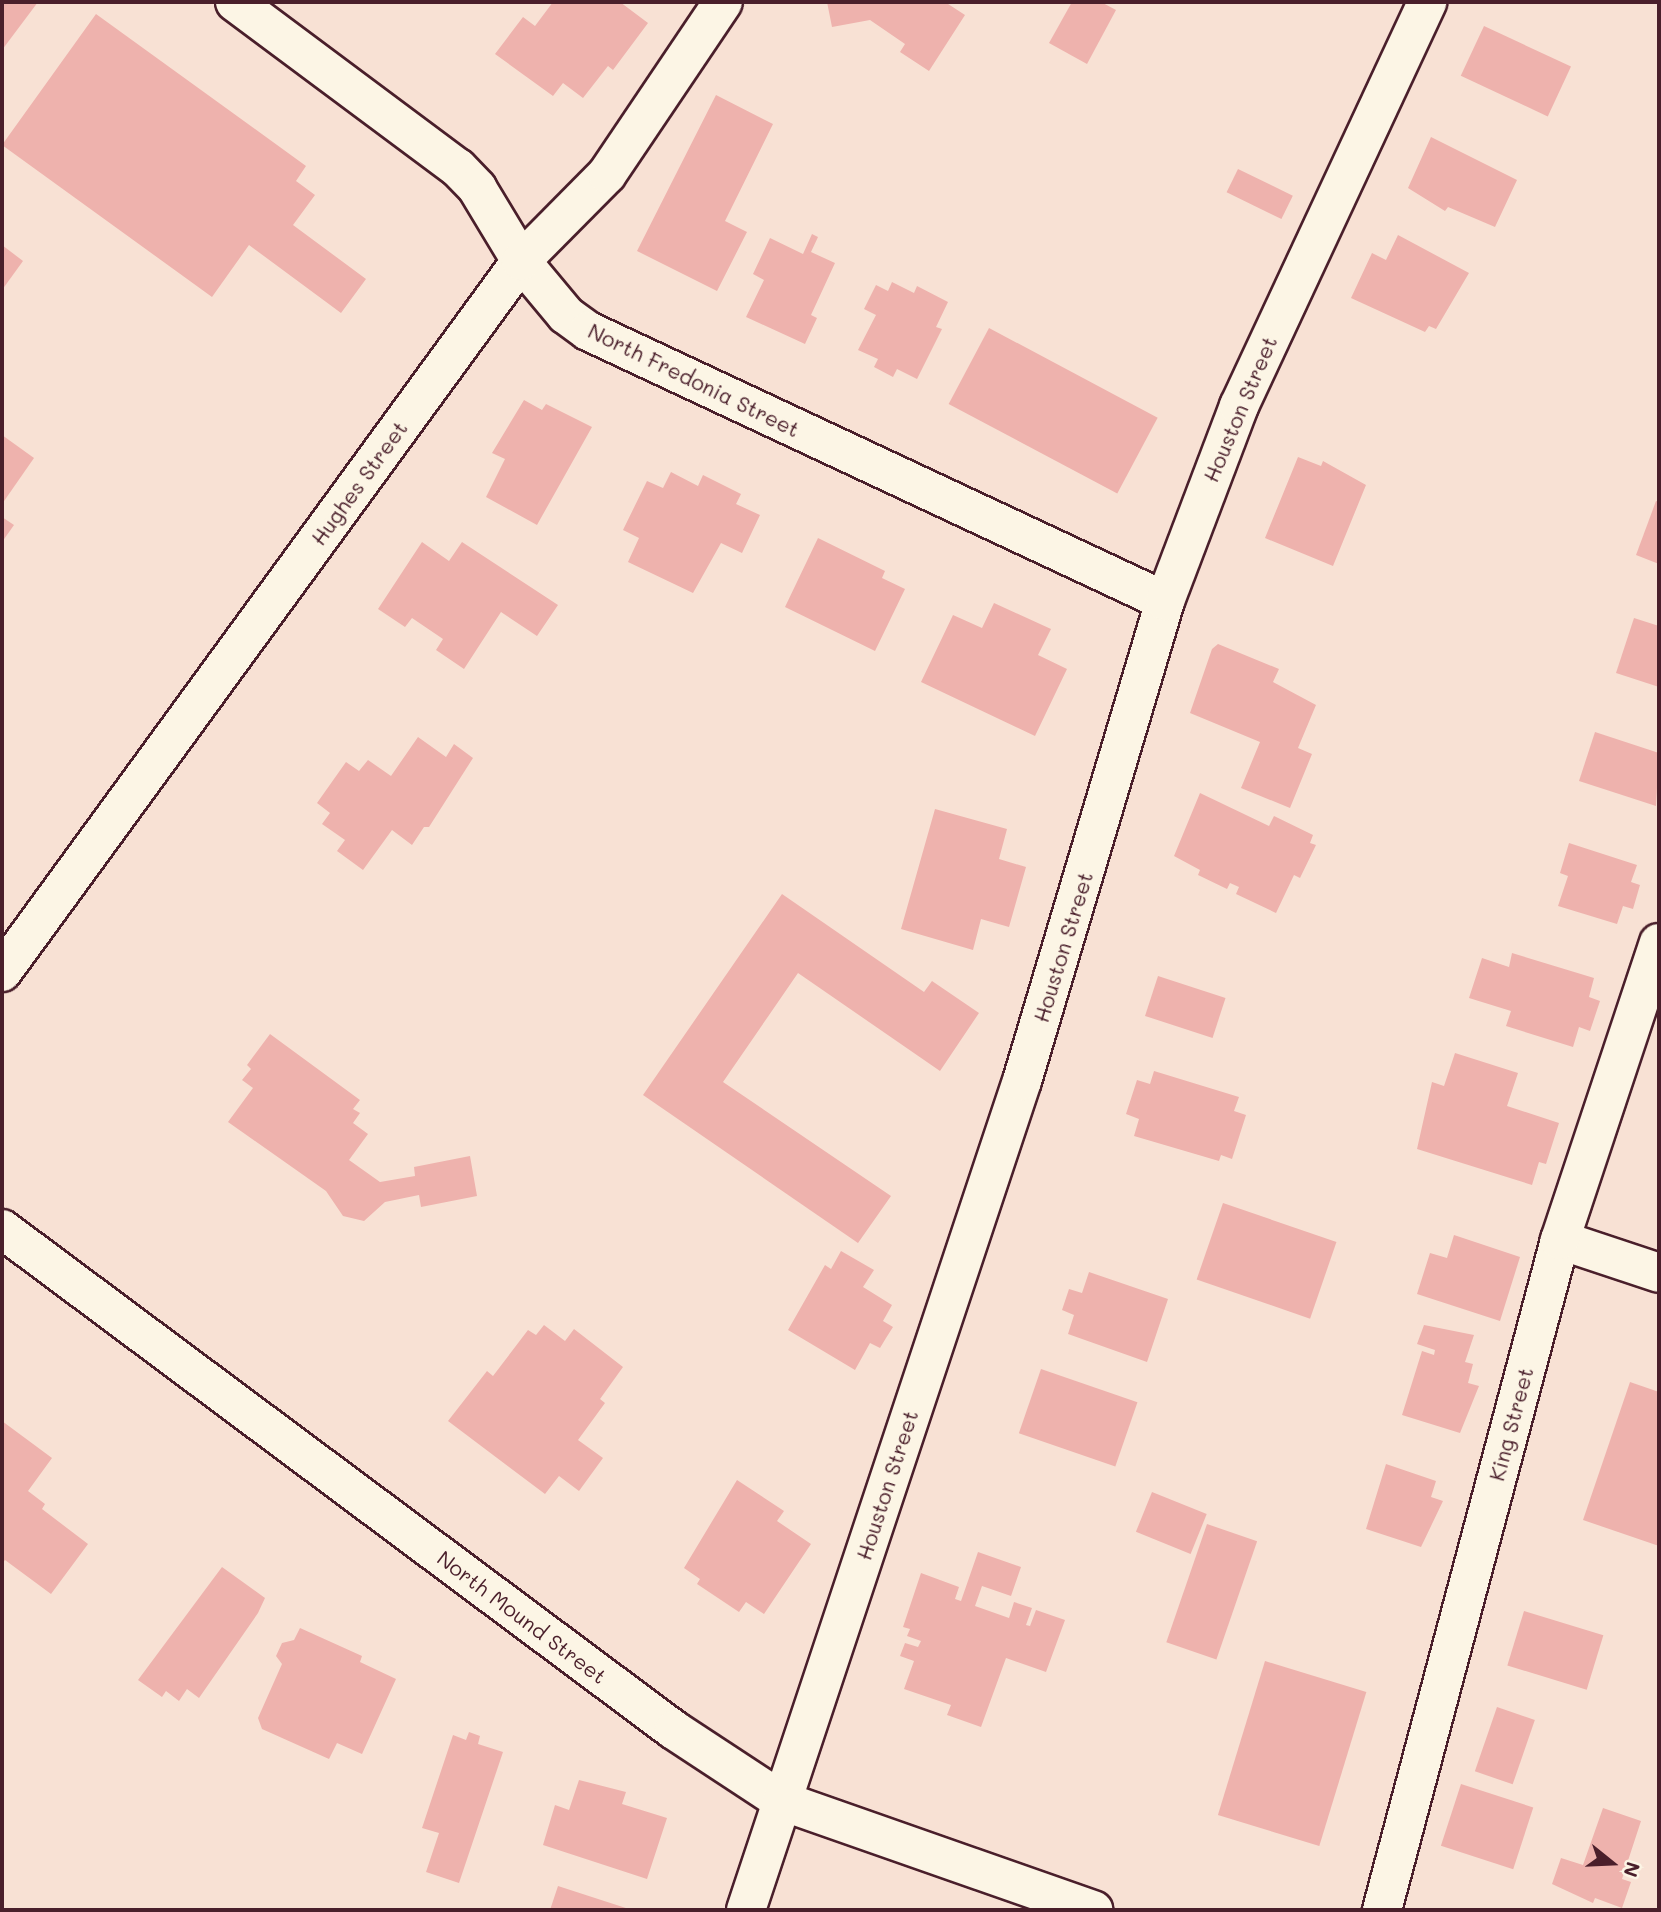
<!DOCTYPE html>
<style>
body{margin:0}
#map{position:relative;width:1661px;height:1912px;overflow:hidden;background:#f8e1d4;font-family:Mali,sans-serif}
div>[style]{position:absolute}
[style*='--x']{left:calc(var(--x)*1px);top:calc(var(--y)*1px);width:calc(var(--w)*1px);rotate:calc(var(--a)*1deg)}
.building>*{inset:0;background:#eeb2ad;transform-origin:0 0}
.roads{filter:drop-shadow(2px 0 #4a1f2b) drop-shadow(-2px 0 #4a1f2b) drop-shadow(0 2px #4a1f2b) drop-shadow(0 -2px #4a1f2b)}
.street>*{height:38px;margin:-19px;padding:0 19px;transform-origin:19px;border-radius:19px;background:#fcf5e5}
span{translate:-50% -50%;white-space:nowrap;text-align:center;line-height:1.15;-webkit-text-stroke:5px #fcf5e5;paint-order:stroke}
.street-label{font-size:21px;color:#4a1f2b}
.frame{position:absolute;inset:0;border:4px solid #4a1f2b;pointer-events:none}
.north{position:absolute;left:1577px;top:1828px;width:70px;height:70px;-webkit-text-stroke:5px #fcf5e5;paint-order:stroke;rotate:108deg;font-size:19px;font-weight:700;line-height:28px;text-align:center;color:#4a1f2b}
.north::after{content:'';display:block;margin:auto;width:24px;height:32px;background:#4a1f2b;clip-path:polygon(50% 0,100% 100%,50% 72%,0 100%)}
</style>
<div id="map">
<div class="building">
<i style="clip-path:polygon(2px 2px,38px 2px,2px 50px)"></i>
<i style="clip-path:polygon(553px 2px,620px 2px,648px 23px,613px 70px,608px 66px,583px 98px,563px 83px,553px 96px,495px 54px,523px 17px,535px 26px)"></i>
<i style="clip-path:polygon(827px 2px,945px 2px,965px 15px,929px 71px,900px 52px,905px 44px,870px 20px,832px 27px)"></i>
<i style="clip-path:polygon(1072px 2px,1101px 2px,1116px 10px,1087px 64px,1049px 43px)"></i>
<i style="clip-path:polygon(96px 14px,306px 166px,296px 181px,315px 195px,293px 225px,366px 279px,341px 313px,249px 245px,212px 297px,2px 145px)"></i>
<i style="left:1484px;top:26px;width:96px;height:55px;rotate:25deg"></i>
<i style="clip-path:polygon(716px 95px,773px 124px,725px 221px,747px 232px,717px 291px,637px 251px)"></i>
<i style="clip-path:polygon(1431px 137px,1517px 180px,1495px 227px,1448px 207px,1445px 211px,1408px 188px)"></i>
<i style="left:1238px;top:169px;width:61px;height:26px;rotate:26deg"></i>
<i style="clip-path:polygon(812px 234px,818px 237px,811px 252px,835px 263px,811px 315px,817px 318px,805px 344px,746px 317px,764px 280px,753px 274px,770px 238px,803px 254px)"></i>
<i style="clip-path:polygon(1398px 235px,1469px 273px,1436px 329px,1429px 326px,1425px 332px,1351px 298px,1372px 253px,1386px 260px)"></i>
<i style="clip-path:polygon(2px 245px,23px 261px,2px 290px)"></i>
<i style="clip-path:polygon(892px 282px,914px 293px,917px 286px,948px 302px,936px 327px,942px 329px,917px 379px,897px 369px,893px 377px,874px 367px,878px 359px,858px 350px,876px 315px,864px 309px,876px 285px,888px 291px)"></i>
<i style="left:989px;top:328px;width:191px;height:86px;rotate:28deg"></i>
<i style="clip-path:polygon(524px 400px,542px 410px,546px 404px,592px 427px,537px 525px,486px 497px,505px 459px,492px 453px)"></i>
<i style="clip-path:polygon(2px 435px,34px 458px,2px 504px)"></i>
<i style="clip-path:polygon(1298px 457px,1321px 466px,1323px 461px,1366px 485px,1333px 566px,1265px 538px)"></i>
<i style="clip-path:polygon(671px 472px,698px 486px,703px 475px,741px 494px,736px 504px,760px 515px,742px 553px,721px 543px,693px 593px,628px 562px,639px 538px,623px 530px,647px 481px,663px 488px)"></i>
<i style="clip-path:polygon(1656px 501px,1659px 502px,1659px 564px,1636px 555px)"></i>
<i style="clip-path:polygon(2px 517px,14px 525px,2px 542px)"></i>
<i style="clip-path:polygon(818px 538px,885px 571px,882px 578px,905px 589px,875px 651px,785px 607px)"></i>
<i style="clip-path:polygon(422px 542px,449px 561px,462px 542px,558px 605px,537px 636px,501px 612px,464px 669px,436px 650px,443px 639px,412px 618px,405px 627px,378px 609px)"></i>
<i style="clip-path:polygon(994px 603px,1051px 629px,1038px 655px,1067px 669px,1035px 736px,921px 682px,953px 615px,982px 628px)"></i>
<i style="clip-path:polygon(1634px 618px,1659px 626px,1659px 687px,1616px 673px)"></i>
<i style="clip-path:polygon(1218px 644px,1279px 669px,1273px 682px,1316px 705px,1298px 748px,1312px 754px,1290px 808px,1241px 788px,1260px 742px,1190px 713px,1212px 649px)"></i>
<i style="clip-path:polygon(1595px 732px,1659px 753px,1656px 806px,1579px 781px)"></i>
<i style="clip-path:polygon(418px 737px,446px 757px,454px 744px,473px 758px,429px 827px,424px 827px,412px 845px,392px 830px,363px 870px,337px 851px,345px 840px,322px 824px,330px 813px,317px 803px,346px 762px,359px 771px,368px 760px,391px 776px)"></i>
<i style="clip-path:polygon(1200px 793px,1269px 826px,1274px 816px,1313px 835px,1310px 843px,1316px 845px,1300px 878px,1294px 875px,1276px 913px,1236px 894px,1239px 887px,1230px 883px,1227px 889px,1198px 875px,1200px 870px,1174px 856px)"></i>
<i style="clip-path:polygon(935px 809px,1007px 829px,999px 859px,1026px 867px,1009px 927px,981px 919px,973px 950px,901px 929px)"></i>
<i style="clip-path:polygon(1569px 843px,1637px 865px,1631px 882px,1640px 885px,1633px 909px,1623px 906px,1617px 924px,1558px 906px,1568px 876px,1560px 873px)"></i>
<i style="clip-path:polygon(782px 894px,924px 992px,932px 981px,979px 1013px,940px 1071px,798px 973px,723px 1082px,891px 1196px,858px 1243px,643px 1095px)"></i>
<i style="clip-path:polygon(1512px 953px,1594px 978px,1589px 997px,1600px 1001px,1590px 1031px,1579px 1027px,1573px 1047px,1506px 1026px,1511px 1011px,1469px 998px,1482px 958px,1509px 967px)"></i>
<i style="left:1158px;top:976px;width:71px;height:42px;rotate:18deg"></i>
<i style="clip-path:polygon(270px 1034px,360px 1100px,353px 1109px,360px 1113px,353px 1123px,368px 1134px,349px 1160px,380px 1182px,415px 1176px,414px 1167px,470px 1156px,477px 1196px,421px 1207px,419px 1195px,385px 1202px,364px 1221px,343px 1216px,326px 1191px,228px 1122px,253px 1088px,242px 1080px,251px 1069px,247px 1065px)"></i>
<i style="clip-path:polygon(1455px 1053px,1518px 1073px,1507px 1106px,1559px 1123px,1546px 1164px,1539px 1162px,1532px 1185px,1417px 1149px,1432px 1082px,1444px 1086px)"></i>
<i style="clip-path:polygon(1154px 1071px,1239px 1097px,1234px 1111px,1246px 1115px,1232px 1159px,1221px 1155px,1219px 1161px,1134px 1136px,1139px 1119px,1126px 1114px,1137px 1080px,1150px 1084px)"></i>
<i style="left:1223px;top:1203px;width:120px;height:81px;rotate:19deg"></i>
<i style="clip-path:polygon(1454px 1235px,1520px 1257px,1500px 1321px,1417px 1294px,1430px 1253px,1447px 1258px)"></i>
<i style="clip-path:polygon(841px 1251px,874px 1270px,863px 1287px,892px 1305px,883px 1321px,893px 1327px,886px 1338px,880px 1348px,870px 1343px,855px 1370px,788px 1330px,825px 1265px,831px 1269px)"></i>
<i style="clip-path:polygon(1089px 1272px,1168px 1299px,1147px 1362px,1068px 1334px,1074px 1315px,1062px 1310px,1069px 1289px,1082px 1293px)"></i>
<i style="clip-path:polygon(544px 1325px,565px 1341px,574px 1329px,623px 1367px,600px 1399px,605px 1403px,578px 1440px,603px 1458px,579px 1491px,559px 1476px,545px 1494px,448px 1421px,487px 1371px,493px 1376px,528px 1330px,536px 1335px)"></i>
<i style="clip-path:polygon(1424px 1325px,1474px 1335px,1465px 1362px,1473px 1364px,1468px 1383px,1479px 1386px,1460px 1433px,1402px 1415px,1422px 1351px,1434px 1355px,1435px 1350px,1417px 1344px)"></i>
<i style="left:1041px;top:1369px;width:102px;height:68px;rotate:19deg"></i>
<i style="clip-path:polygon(1630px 1382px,1659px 1392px,1659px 1546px,1583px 1520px)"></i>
<i style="clip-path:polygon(2px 1421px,52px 1458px,28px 1491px,45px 1504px,42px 1509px,88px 1544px,51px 1594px,5px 1560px,2px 1564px)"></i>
<i style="clip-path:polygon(1386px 1464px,1436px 1481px,1431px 1497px,1443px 1501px,1421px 1547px,1366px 1529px)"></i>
<i style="clip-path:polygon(737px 1480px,784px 1511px,777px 1521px,811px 1544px,764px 1614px,746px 1602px,739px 1612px,697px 1584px,700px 1579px,684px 1568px)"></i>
<i style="left:1152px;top:1492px;width:59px;height:43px;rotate:22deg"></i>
<i style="left:1207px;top:1524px;width:53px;height:125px;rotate:19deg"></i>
<i style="clip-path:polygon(978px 1552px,1021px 1567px,1011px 1596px,982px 1586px,975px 1606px,1009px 1618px,1014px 1602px,1032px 1608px,1026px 1625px,1030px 1626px,1036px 1610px,1065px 1620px,1046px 1672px,1006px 1658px,981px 1727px,947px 1715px,951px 1705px,904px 1689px,914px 1661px,900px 1656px,905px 1643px,918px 1647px,921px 1641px,907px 1636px,910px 1629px,903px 1627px,921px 1573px,959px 1587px,955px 1599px,961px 1601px)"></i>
<i style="clip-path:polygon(222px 1567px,265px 1598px,258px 1613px,199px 1698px,187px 1689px,179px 1701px,166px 1691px,162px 1697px,138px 1680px)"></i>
<i style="left:1524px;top:1611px;width:83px;height:57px;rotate:17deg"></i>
<i style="clip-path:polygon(300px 1628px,362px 1656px,360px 1662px,396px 1679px,362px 1754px,337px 1743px,329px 1759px,262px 1729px,258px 1718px,282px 1664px,276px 1656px,282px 1643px,294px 1640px)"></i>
<i style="left:1265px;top:1661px;width:106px;height:161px;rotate:17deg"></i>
<i style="left:1497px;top:1707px;width:40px;height:68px;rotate:19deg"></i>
<i style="clip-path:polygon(469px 1732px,480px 1736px,478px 1744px,503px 1752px,459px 1883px,426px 1872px,439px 1833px,422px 1828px,453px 1735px,466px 1740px)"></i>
<i style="clip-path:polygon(579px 1780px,626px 1792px,622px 1804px,667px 1818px,647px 1879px,543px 1845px,555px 1805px,569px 1810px)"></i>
<i style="left:1461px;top:1784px;width:76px;height:65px;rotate:18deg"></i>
<i style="clip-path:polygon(1603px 1808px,1641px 1821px,1622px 1879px,1631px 1882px,1622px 1908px,1595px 1898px,1593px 1903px,1552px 1884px,1561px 1858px,1583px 1865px)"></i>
<i style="clip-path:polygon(558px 1886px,632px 1910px,550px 1910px)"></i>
</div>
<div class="roads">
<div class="street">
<i style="--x:235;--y:2;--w:278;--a:36.7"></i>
<i style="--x:458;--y:168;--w:28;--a:46"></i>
<i style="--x:477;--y:188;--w:85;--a:58.9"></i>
<i style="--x:521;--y:261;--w:70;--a:50.2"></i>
<i style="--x:566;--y:315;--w:27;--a:36"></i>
<i style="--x:588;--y:331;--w:637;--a:25.08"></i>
<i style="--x:2;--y:972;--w:880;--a:-53.87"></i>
<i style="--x:521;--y:261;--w:122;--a:-45.3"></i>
<i style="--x:607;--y:174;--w:207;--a:-56"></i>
<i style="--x:2;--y:1229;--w:838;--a:36.71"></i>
<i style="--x:674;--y:1730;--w:129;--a:33.3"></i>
<i style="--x:782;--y:1801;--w:330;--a:19.3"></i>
<i style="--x:1560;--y:1240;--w:104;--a:18.4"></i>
<i style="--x:746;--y:1910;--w:874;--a:-71.59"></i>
<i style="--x:1022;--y:1081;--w:501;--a:-73.41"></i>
<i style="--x:1165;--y:601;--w:209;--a:-69.2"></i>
<i style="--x:1239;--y:406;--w:446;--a:-65"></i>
<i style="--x:1382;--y:1910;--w:693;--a:-75.12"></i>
<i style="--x:1560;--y:1240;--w:313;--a:-71.6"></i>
</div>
</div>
<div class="street-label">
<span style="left:694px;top:380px;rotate:26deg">North Fredonia Street</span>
<span style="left:1240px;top:409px;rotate:-67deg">Houston Street</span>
<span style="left:359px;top:483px;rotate:-54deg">Hughes Street</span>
<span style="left:1063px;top:947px;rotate:-73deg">Houston Street</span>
<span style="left:1511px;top:1424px;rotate:-75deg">King Street</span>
<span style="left:887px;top:1485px;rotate:-72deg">Houston Street</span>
<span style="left:522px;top:1617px;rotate:37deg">North Mound Street</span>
</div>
<div class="frame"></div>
<div class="north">N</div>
</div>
